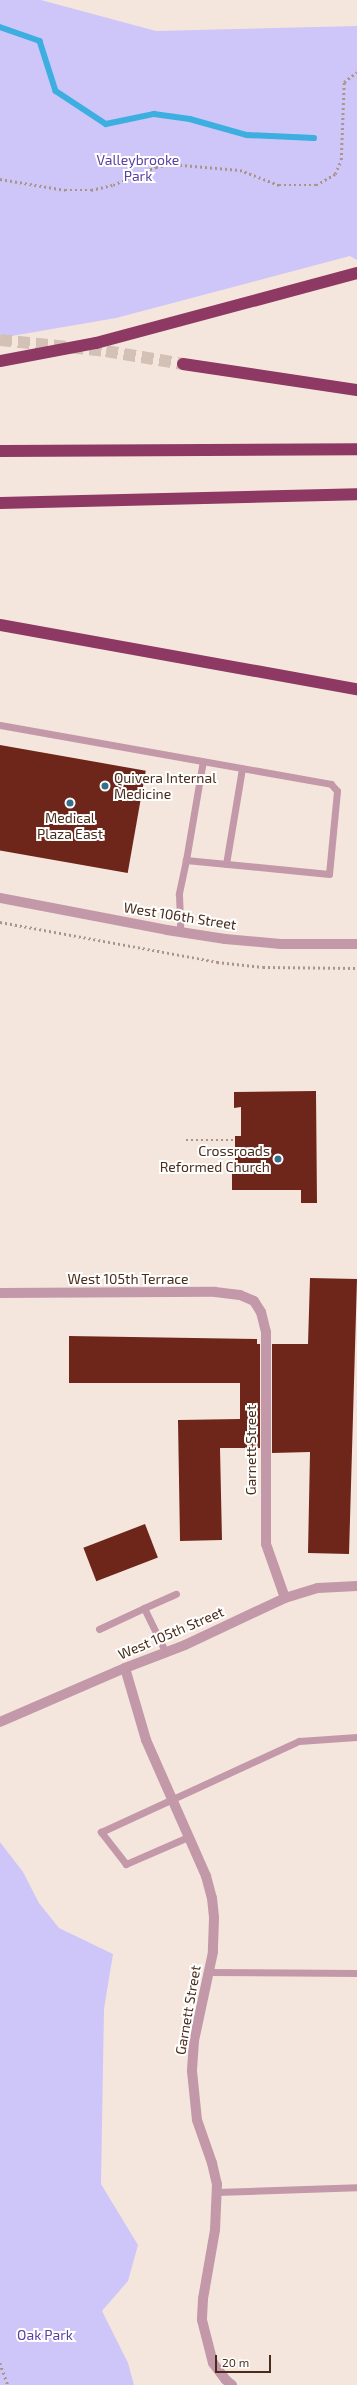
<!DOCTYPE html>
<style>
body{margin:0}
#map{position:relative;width:357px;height:2385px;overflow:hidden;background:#f5e6dd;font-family:"Exo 2",sans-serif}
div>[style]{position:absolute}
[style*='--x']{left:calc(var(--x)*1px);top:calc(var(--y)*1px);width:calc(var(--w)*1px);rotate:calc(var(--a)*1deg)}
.green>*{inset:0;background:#cec6f9}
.stream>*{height:5.5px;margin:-2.75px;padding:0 2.75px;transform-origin:2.75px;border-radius:2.75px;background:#3daee0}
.building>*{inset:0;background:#6e261a;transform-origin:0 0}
.motorway-tunnel>*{height:12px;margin-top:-6px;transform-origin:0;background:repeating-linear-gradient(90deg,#d3c1b6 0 12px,transparent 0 18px)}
.path>*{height:2.5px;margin-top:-1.25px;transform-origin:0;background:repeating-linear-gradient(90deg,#ab9589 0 2px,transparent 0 5px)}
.service>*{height:7px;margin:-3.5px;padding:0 3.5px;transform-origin:3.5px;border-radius:3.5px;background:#c399aa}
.minor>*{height:10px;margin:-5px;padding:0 5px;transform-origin:5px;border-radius:5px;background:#c399aa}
.motorway>*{height:12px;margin:-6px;padding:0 6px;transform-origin:6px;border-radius:6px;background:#8d3963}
.dots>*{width:11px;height:11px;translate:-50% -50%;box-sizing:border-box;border:2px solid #fff;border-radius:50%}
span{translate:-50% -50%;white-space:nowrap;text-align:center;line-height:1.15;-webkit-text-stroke:4px #fff;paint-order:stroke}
.park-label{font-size:14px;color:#5c41a5}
.poi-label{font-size:14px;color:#492c1a}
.left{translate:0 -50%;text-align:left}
.right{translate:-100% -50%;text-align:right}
.street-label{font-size:14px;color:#492c1a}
.scale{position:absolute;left:215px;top:2355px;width:56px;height:18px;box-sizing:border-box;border:2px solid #492c1a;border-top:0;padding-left:5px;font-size:12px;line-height:14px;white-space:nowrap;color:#492c1a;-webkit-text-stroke:3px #fff;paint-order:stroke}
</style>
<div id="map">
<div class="green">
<i style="clip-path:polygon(0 0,41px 0,156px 31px,357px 26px,357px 260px,350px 256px,116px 318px,0 338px)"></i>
<i style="clip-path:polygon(0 1842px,23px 1872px,39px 1903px,59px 1928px,113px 1954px,104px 2009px,101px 2184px,138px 2245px,128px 2281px,102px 2311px,128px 2363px,134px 2385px,0 2385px)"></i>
</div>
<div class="stream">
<i style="--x:0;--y:27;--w:42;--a:19.3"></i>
<i style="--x:40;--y:41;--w:52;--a:72.3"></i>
<i style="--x:56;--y:91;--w:60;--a:33.4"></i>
<i style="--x:106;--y:124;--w:49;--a:-11.8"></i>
<i style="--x:154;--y:114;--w:36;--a:8"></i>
<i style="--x:190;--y:119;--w:59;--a:15.7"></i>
<i style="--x:247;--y:135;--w:67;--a:2.6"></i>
</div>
<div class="building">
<i style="left:0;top:745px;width:148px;height:104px;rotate:10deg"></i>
<i style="clip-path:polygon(316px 1091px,317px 1203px,301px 1203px,301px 1190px,232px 1190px,232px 1172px,235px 1172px,235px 1136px,241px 1136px,241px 1107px,234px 1108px,234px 1092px)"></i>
<i style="clip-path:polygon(310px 1278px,357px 1279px,349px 1554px,308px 1553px,310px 1452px,272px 1453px,272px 1344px,308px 1344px)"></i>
<i style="clip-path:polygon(69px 1336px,257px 1339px,257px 1344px,260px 1344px,260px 1448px,220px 1448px,222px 1540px,180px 1541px,178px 1420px,240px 1419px,240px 1383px,69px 1383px)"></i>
<i style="left:145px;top:1524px;width:36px;height:66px;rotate:69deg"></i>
</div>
<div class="motorway-tunnel">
<i style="--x:0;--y:340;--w:107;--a:5.9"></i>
<i style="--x:106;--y:351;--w:78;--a:9.6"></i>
</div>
<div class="path">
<i style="--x:0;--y:179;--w:66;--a:9.6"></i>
<i style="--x:65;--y:190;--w:26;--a:0"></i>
<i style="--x:91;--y:190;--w:23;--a:-13"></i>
<i style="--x:113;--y:185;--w:47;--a:-22.7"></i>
<i style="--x:156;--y:167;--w:14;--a:-12"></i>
<i style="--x:170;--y:164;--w:70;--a:4.9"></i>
<i style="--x:240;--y:170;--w:42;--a:21"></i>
<i style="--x:279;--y:185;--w:37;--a:0"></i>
<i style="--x:316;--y:185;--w:22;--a:-30"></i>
<i style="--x:335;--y:174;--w:15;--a:-67"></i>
<i style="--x:341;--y:160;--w:78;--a:-87.8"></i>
<i style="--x:344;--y:82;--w:16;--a:-38"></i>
<i style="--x:0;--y:922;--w:221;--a:10.4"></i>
<i style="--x:217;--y:962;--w:46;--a:6.2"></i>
<i style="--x:263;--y:967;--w:94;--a:0.6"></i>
<i style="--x:186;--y:1140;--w:49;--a:0"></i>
<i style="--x:0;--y:2363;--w:23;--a:70"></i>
</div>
<div class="service">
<i style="--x:0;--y:725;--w:336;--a:10.1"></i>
<i style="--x:331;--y:784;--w:9;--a:49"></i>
<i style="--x:337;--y:791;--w:83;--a:95.5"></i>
<i style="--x:329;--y:874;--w:144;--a:-174.4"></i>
<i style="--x:186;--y:860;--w:35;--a:102"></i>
<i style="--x:179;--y:894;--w:38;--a:88"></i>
<i style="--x:186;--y:860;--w:100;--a:-80.3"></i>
<i style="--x:226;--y:864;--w:97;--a:-80.5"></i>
<i style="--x:99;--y:1629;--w:50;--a:-25"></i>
<i style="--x:166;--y:1653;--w:50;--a:-116.1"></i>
<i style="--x:144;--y:1608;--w:35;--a:-24"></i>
<i style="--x:188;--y:1837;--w:68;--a:156.5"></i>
<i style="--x:126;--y:1864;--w:41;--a:-128"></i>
<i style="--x:101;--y:1832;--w:218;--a:-24.7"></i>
<i style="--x:299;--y:1741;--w:58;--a:-3.9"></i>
<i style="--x:209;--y:1972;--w:148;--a:0.4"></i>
<i style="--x:217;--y:2192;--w:140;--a:-2"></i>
</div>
<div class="minor">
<i style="--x:0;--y:898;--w:170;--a:10.8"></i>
<i style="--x:167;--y:930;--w:59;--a:8.8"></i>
<i style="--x:225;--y:939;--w:56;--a:5.1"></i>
<i style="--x:281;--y:944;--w:76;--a:0"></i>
<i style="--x:0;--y:1293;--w:215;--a:-0.3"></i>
<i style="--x:215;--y:1292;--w:25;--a:7"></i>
<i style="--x:240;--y:1295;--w:15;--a:23"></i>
<i style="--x:254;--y:1301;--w:13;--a:58"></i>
<i style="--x:261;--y:1312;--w:21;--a:76"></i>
<i style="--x:266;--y:1332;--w:212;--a:90"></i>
<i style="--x:266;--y:1544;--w:57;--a:70.6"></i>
<i style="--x:125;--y:1668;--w:75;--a:73.7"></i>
<i style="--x:146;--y:1740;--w:149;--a:66.2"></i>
<i style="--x:206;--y:1876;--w:23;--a:75"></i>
<i style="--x:212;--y:1898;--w:20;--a:84"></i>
<i style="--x:214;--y:1918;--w:34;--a:92"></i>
<i style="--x:213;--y:1952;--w:91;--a:102.1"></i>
<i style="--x:194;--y:2041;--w:30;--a:94"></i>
<i style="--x:192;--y:2071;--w:49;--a:84.2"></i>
<i style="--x:197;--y:2120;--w:46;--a:70.8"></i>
<i style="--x:212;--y:2163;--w:22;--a:77"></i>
<i style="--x:217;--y:2184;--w:46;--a:92.5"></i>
<i style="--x:215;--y:2230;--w:70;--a:99.9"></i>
<i style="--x:203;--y:2299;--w:21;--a:93"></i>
<i style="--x:202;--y:2320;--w:44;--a:75.7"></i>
<i style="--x:213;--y:2363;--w:21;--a:53"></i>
<i style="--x:226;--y:2380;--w:8;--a:40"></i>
<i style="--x:0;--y:1722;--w:136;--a:-23.4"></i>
<i style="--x:125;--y:1668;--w:64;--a:-21"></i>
<i style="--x:185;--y:1645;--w:110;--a:-25.2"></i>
<i style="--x:285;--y:1598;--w:34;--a:-17"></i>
<i style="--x:318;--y:1588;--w:39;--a:-3"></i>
</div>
<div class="motorway">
<i style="--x:0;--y:361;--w:98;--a:-10.6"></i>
<i style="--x:96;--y:343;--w:270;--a:-15"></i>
<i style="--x:183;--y:364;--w:176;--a:8.5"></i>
<i style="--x:0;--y:451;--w:357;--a:-0.3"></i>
<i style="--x:0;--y:503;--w:357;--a:-1.4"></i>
<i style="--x:0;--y:625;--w:363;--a:10.2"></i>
</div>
<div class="dots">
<i style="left:105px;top:786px;background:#376e89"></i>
<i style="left:70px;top:803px;background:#376e89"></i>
<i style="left:278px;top:1159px;background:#376e89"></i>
</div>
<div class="park-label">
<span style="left:138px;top:168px">Valleybrooke<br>Park</span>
<span style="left:45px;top:2335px">Oak Park</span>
</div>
<div class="poi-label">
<span class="left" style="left:114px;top:786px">Quivera Internal<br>Medicine</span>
<span style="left:70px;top:826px">Medical<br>Plaza East</span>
<span class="right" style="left:270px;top:1159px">Crossroads<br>Reformed Church</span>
</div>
<div class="street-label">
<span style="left:180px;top:916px;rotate:9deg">West 106th Street</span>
<span style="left:128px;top:1279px">West 105th Terrace</span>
<span style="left:251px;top:1450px;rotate:-90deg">Garnett Street</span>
<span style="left:171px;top:1633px;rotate:-23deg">West 105th Street</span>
<span style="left:188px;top:2010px;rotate:-80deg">Garnett Street</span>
</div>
<div class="scale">20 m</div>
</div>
